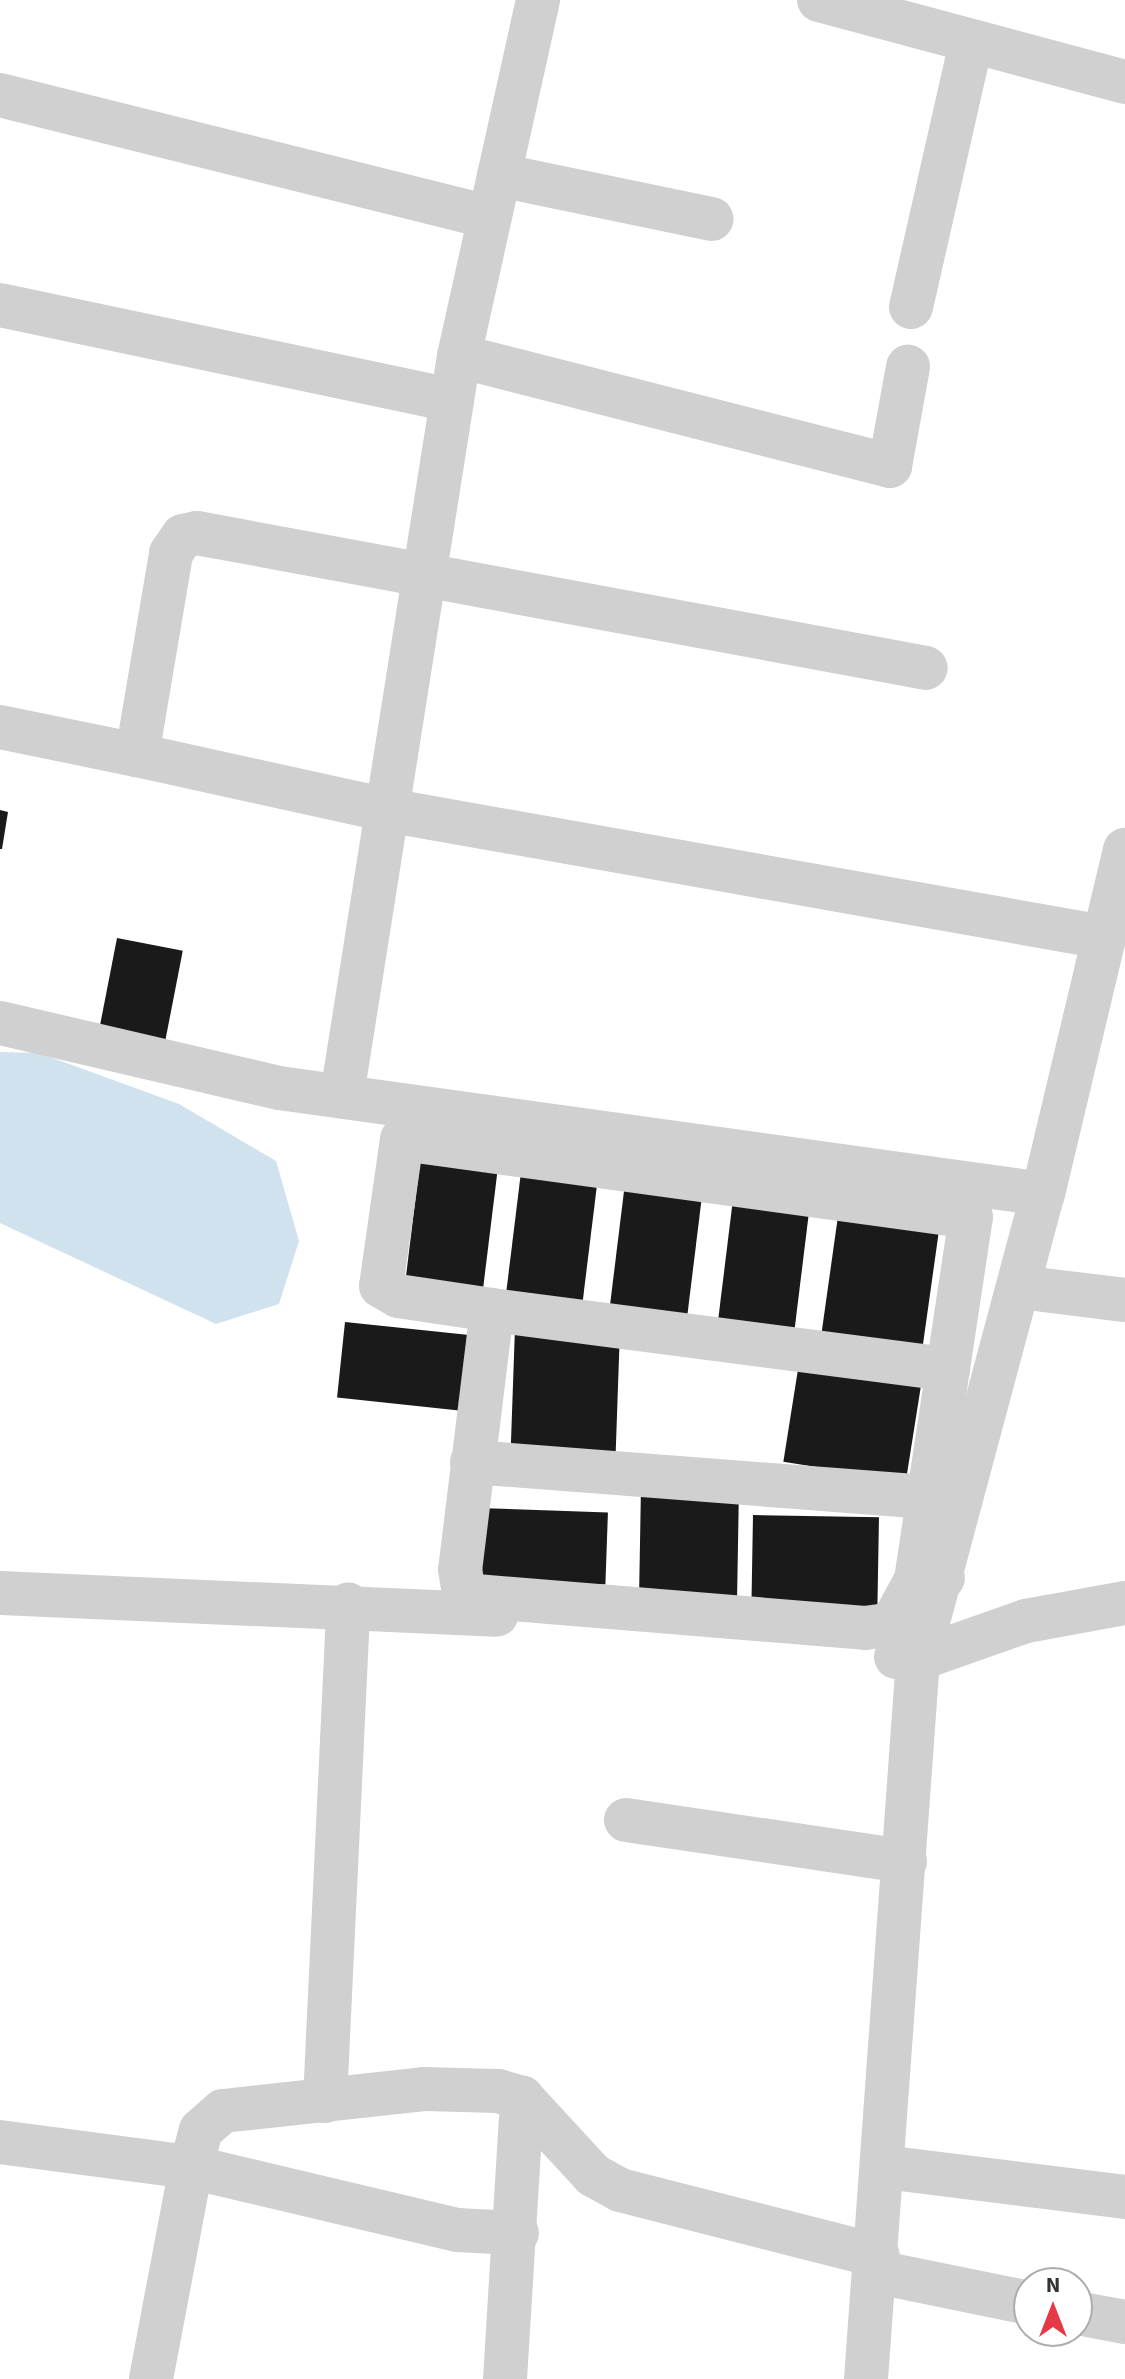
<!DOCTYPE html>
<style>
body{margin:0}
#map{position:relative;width:1125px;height:2379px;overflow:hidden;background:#fff;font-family:"Source Sans 3",sans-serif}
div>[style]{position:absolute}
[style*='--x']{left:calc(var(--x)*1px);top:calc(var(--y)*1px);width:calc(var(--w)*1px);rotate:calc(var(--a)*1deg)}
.water>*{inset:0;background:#cfe2ee}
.building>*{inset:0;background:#1a1a1a;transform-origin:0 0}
.minor>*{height:44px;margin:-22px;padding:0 22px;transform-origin:22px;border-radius:22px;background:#d0d0d0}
span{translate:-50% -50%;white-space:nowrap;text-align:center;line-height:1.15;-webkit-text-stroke:8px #fff;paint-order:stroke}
.north{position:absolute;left:1013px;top:2267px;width:80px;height:80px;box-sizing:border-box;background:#fff;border:2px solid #adadad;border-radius:50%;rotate:0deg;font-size:22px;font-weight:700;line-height:32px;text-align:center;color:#333}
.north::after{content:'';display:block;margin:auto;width:28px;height:36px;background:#e63946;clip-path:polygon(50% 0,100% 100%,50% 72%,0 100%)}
</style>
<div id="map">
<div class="water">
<i style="clip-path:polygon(0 1052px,39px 1053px,179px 1104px,276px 1161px,299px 1241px,279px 1304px,216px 1324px,0 1223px)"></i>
</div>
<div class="building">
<i style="clip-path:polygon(0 810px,8px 812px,2px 849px,0 849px)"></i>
<i style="left:117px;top:938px;width:67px;height:91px;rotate:11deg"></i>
<i style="left:421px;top:1154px;width:78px;height:129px;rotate:7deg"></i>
<i style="left:521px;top:1172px;width:77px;height:129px;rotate:7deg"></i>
<i style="left:625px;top:1183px;width:78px;height:129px;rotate:7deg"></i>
<i style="left:733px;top:1199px;width:77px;height:129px;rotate:7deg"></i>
<i style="left:838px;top:1216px;width:102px;height:129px;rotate:8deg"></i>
<i style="left:345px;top:1322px;width:132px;height:76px;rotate:6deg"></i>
<i style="left:515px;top:1327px;width:105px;height:129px;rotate:2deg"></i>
<i style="left:799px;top:1363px;width:124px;height:100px;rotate:9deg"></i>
<i style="left:641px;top:1486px;width:98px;height:124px;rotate:1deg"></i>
<i style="left:478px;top:1508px;width:130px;height:72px;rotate:2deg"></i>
<i style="left:753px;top:1515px;width:126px;height:94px;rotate:1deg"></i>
</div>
<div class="minor">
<i style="--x:538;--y:0;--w:365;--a:102.5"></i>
<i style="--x:459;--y:356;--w:445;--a:14.3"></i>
<i style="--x:890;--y:466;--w:101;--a:-79.7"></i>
<i style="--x:819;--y:0;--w:317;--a:15"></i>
<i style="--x:0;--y:95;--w:504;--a:14.01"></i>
<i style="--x:499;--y:175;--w:217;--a:11.7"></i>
<i style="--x:0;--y:305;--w:462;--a:11.9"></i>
<i style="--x:911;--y:307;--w:271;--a:-77.2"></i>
<i style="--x:0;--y:727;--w:140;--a:11.6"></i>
<i style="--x:137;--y:755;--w:205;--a:-80.4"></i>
<i style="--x:171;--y:553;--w:21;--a:-55"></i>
<i style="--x:183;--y:536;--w:14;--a:-12"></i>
<i style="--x:197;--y:533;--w:741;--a:10.49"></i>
<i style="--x:137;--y:755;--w:256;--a:12.4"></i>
<i style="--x:387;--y:810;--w:727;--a:10.06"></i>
<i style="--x:0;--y:1023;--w:286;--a:13.1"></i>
<i style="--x:279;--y:1088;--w:771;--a:7.9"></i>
<i style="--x:342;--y:1095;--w:748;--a:-81"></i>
<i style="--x:1019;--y:1287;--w:107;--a:7"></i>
<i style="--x:492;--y:1310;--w:460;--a:7.4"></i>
<i style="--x:472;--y:1462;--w:460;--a:4.4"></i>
<i style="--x:916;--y:1580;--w:367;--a:-81.4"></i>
<i style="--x:971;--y:1217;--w:574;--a:-172.19"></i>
<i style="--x:402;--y:1139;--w:148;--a:98.1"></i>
<i style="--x:381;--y:1286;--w:20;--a:30"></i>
<i style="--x:398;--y:1296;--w:95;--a:8.5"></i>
<i style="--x:492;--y:1310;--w:261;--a:97"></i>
<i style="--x:460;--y:1569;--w:26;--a:81"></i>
<i style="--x:464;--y:1595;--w:402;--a:4.7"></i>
<i style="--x:865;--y:1628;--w:27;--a:-8"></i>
<i style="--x:892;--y:1624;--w:50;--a:-61.4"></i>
<i style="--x:916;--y:1580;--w:27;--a:-4"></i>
<i style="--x:0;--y:1593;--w:497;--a:2.5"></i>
<i style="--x:896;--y:1657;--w:22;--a:5"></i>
<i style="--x:918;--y:1659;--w:114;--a:-19.4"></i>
<i style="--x:1026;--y:1621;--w:101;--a:-10.3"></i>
<i style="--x:626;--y:1820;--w:282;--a:8.4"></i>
<i style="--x:325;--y:2101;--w:497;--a:-87.3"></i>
<i style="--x:0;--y:2142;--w:193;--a:7.5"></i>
<i style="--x:191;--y:2167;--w:273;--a:13.3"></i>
<i style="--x:457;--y:2230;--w:60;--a:2.9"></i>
<i style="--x:884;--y:2167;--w:243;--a:7.1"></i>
<i style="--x:877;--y:2272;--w:155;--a:11.5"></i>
<i style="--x:1077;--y:2313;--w:49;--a:10.6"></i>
<i style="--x:151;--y:2379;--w:216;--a:-79.3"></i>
<i style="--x:191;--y:2167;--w:38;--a:-75"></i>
<i style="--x:201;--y:2130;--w:29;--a:-41"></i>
<i style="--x:223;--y:2111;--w:202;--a:-6.2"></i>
<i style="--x:424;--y:2089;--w:74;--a:1.5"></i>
<i style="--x:498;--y:2091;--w:25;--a:16"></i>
<i style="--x:522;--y:2098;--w:105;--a:47.3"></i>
<i style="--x:593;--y:2175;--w:31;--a:29"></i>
<i style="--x:620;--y:2190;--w:266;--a:14.3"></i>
<i style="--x:505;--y:2379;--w:282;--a:-86.5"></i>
<i style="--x:866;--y:2379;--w:722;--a:-85.87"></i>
<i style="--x:918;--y:1659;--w:482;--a:-75"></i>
<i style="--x:1043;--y:1194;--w:354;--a:-76.6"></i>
</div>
<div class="north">N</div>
</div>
